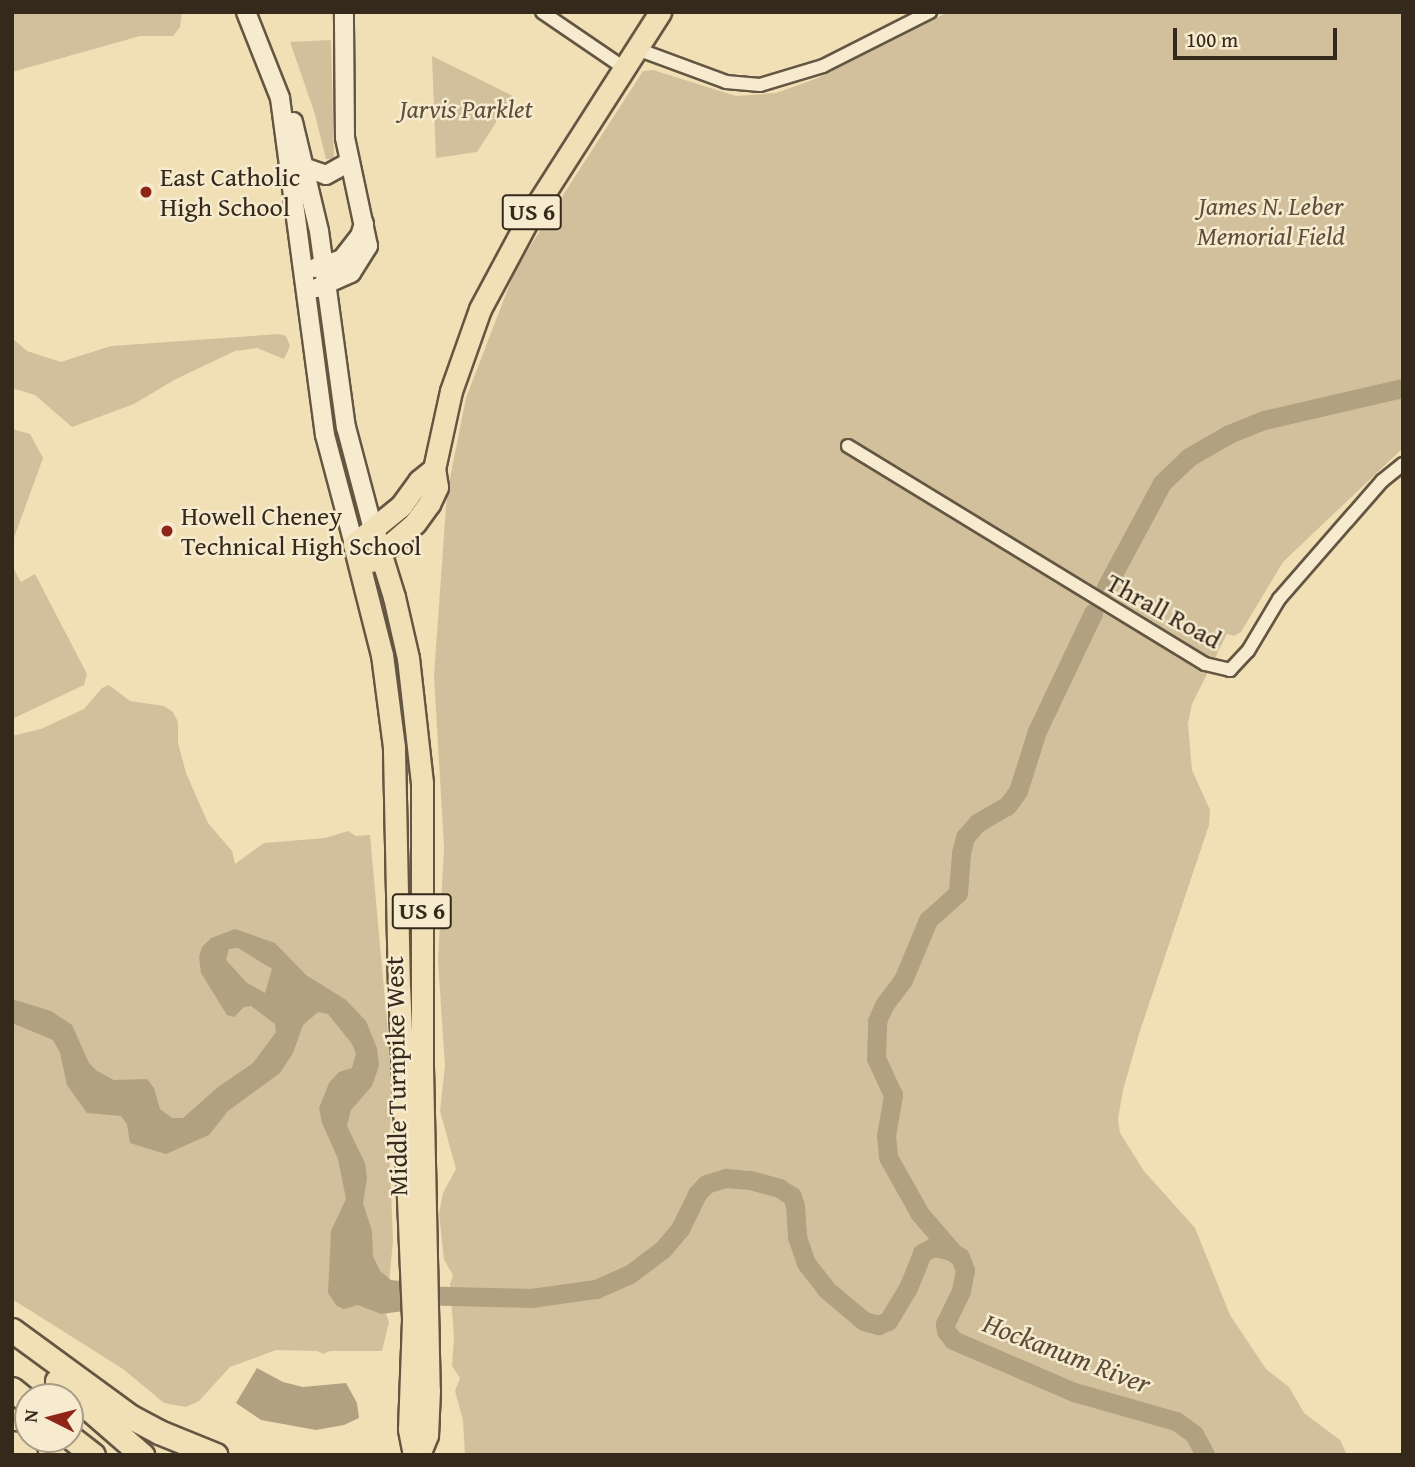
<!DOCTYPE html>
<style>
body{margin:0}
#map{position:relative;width:1415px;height:1467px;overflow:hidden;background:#f1dfb5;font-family:"Gentium Book Plus",serif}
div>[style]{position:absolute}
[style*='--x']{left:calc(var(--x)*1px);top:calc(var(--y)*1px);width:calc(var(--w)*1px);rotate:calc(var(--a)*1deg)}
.green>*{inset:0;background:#d1c09b}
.water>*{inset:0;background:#b1a181}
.river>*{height:19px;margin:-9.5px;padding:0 9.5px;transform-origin:9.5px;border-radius:9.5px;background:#b1a181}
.roads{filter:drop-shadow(2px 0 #645642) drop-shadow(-2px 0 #645642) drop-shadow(0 2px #645642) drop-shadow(0 -2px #645642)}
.minor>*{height:12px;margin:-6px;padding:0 6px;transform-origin:6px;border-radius:6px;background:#f6eacf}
.secondary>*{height:18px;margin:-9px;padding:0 9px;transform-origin:9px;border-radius:9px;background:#f6eacf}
.primary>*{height:21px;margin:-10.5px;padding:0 10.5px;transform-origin:10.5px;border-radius:10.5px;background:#f1dfb5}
.motorway>*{height:23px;margin:-11.5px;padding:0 11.5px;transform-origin:11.5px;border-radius:11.5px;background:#f1dfb5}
.dots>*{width:19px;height:19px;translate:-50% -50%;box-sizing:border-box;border:4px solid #f6eacf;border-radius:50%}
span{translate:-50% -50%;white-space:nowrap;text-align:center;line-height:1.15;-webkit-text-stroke:5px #f6eacf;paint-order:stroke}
.shield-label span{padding:2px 5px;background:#f6eacf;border:2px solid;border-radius:5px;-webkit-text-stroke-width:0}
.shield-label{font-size:24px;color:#35291c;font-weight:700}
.park-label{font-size:26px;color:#5c4f3c;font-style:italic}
.poi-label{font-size:26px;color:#35291c}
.left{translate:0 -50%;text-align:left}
.street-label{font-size:26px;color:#35291c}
.water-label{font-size:28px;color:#5a4d3a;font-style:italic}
.frame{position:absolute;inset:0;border:14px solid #35291c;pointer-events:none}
.north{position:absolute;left:14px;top:1383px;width:70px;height:70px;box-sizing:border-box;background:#f6eacf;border:2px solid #a99d87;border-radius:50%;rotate:276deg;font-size:19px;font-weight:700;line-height:28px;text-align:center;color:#35291c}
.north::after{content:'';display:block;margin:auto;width:24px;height:32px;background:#8f2418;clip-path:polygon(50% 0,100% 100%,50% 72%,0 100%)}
.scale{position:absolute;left:1173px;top:28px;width:164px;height:32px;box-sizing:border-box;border:4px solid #35291c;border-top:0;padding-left:9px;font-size:21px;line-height:24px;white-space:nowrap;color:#35291c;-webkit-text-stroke:5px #f6eacf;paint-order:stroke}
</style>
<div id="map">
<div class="green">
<i style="clip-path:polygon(12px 12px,182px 12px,180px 27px,173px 36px,140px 36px,12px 72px)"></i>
<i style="clip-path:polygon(948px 12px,1403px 12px,1403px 448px,1283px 562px,1241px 632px,1234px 636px,1227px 634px,1192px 704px,1188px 724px,1192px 770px,1210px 810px,1209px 825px,1139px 1034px,1123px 1090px,1118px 1119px,1120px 1133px,1144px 1171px,1195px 1228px,1230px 1315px,1266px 1369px,1289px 1387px,1304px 1413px,1340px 1440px,1347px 1455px,465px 1455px,463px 1420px,455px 1391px,460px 1378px,452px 1366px,454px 1337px,450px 1284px,453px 1275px,444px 1260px,439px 1213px,443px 1193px,456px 1169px,440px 1111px,445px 1066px,438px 961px,444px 847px,434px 676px,447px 493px,466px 398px,516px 268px,643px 71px,653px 70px,736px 96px,776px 93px,818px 78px)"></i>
<i style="clip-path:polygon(331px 40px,334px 159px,326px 159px,314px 111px,290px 42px)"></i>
<i style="clip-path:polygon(432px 56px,513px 96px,477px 152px,436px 158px)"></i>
<i style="clip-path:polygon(279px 334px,286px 336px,290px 346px,284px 359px,257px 348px,235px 351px,176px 379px,134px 404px,72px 427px,35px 395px,12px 388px,12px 338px,27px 351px,61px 362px,111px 346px)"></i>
<i style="clip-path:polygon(12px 429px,30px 434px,43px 458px,12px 543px)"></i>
<i style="clip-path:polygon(12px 566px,21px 582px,35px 574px,87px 674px,84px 685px,12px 719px)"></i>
<i style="clip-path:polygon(109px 685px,130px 701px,164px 706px,173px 712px,178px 722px,178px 743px,186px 773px,208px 823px,232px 851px,235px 864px,264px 843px,325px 838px,348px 831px,356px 836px,370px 835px,393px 1088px,389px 1138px,393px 1241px,386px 1314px,389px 1322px,382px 1351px,330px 1351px,323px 1354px,317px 1351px,276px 1350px,230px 1367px,199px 1401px,186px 1407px,164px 1403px,123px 1369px,12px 1299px,12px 736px,41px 729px,84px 709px,102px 688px)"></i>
</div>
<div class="water">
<i style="clip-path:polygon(evenodd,235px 929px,275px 943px,306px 975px,346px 1000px,366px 1021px,377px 1048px,379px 1066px,372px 1086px,351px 1110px,347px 1126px,365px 1163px,367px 1178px,363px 1203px,372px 1231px,373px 1256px,380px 1271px,391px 1280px,411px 1282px,412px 1310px,381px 1314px,358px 1305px,344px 1309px,337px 1306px,328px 1293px,331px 1231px,346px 1199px,338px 1159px,322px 1123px,319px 1108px,329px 1083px,339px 1072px,352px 1068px,356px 1054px,352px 1044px,328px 1014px,318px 1012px,303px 1025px,293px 1053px,280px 1073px,228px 1111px,209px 1135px,166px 1154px,130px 1143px,127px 1124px,121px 1116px,87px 1113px,67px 1085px,60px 1053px,53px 1040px,12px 1023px,12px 999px,51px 1011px,72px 1025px,89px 1063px,97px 1071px,114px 1080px,147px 1079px,154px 1088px,160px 1109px,172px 1118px,183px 1118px,218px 1087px,253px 1063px,276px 1032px,275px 1024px,251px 1006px,244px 1007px,234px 1017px,227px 1015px,201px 973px,199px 957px,202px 947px,211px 938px,235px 929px,238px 948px,272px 969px,265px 993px,246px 982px,226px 960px,229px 949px,238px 948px)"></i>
<i style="clip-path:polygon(257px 1368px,283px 1382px,303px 1387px,346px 1383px,357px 1403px,359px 1418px,344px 1425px,316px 1430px,261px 1420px,236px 1403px)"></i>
</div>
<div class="river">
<i style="--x:1106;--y:587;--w:118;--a:-61.7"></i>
<i style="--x:1162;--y:483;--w:37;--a:-44"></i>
<i style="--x:1189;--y:457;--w:46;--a:-29.9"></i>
<i style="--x:1229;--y:434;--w:38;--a:-22"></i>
<i style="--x:1264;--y:420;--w:143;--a:-13"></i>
<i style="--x:951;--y:1250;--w:48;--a:-130.7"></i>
<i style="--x:920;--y:1214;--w:65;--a:-119.3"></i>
<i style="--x:888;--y:1157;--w:21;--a:-95"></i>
<i style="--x:886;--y:1136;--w:42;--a:-80.3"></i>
<i style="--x:893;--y:1095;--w:41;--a:-114.7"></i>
<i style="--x:876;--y:1058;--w:37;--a:-88"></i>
<i style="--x:877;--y:1021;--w:17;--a:-66"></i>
<i style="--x:884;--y:1005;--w:31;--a:-53"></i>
<i style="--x:903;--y:980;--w:65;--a:-67.4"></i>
<i style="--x:928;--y:920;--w:40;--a:-42"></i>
<i style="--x:958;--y:893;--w:40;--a:-85.7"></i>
<i style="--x:961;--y:853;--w:16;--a:-76"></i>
<i style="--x:965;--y:837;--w:18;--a:-49"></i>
<i style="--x:977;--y:823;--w:34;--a:-30"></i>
<i style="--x:1007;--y:806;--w:19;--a:-54"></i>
<i style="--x:1018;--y:791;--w:63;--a:-72.4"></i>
<i style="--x:1037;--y:731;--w:131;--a:-64.6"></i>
<i style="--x:411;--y:1295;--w:120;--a:1.4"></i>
<i style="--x:531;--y:1298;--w:66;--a:-7.9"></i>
<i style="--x:596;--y:1289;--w:37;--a:-24"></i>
<i style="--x:630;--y:1274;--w:41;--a:-37.1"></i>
<i style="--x:663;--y:1249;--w:26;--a:-50"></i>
<i style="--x:680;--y:1229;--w:39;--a:-64"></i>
<i style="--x:697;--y:1194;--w:13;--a:-48"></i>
<i style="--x:706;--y:1184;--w:21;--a:-17"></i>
<i style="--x:726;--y:1178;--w:24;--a:5"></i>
<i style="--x:750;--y:1180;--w:30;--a:15"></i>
<i style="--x:779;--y:1188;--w:15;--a:32"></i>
<i style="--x:792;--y:1196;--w:10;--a:73"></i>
<i style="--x:795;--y:1206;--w:31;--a:86"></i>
<i style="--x:797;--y:1237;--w:28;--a:71"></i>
<i style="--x:806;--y:1263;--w:34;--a:52"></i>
<i style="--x:827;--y:1290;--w:48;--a:40"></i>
<i style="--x:864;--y:1321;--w:15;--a:16"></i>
<i style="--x:878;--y:1325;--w:11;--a:-22"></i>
<i style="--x:888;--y:1321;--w:39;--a:-59"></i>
<i style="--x:908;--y:1288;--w:38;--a:-68"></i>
<i style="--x:922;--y:1253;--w:13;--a:-29"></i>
<i style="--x:933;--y:1247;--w:16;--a:11"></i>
<i style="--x:949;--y:1250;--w:13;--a:32"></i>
<i style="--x:960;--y:1257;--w:14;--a:69"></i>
<i style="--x:965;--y:1270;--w:21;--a:101"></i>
<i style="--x:961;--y:1291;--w:37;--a:116"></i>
<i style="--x:945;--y:1324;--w:7;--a:82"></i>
<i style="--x:946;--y:1331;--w:11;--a:52"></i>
<i style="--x:953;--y:1340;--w:132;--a:23.3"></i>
<i style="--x:1074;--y:1392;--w:106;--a:15.9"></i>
<i style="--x:1176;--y:1421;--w:22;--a:36"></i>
<i style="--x:1194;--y:1434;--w:24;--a:62"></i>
</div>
<div class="roads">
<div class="minor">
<i style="--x:542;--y:12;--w:99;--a:34.3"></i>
<i style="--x:637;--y:49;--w:95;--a:20.3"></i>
<i style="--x:726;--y:82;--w:34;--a:5"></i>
<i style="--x:760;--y:85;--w:66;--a:-16.8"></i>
<i style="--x:823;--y:66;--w:120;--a:-26.8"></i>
<i style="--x:848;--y:446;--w:418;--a:31.4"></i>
<i style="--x:1205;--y:664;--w:26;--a:13"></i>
<i style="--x:1230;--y:670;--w:26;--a:-47"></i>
<i style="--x:1248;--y:651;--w:61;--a:-59.2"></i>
<i style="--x:1279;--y:599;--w:157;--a:-48.9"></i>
<i style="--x:1382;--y:481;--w:27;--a:-39"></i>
</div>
<div class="secondary">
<i style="--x:246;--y:12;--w:92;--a:68.4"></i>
<i style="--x:280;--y:98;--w:340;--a:82.4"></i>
<i style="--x:325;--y:435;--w:113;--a:75.1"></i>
<i style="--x:293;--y:122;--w:112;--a:76.6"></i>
<i style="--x:319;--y:231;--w:198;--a:82.2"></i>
<i style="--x:346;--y:427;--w:106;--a:75.2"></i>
<i style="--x:306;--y:168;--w:21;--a:19"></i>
<i style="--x:326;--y:175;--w:25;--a:-29"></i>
<i style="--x:315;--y:268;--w:28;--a:-18"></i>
<i style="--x:342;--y:259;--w:29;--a:-52"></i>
<i style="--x:360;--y:236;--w:13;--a:-72"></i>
<i style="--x:317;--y:288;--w:37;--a:-24"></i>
<i style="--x:351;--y:273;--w:32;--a:-58"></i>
<i style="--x:368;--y:246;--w:110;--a:-102"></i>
<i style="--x:345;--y:138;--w:126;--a:-90.5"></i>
</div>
<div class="primary">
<i style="--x:373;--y:529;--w:71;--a:72.8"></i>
<i style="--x:394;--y:597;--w:63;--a:77.1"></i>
<i style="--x:408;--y:658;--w:126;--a:83.6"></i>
<i style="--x:422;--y:783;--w:284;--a:90"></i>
<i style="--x:422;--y:1067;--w:323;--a:88.8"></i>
<i style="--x:429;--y:1390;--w:45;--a:92.5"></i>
<i style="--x:427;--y:1435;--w:22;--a:112"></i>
<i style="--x:371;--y:561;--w:58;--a:-40.8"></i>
<i style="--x:415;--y:523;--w:24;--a:-54"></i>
<i style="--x:429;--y:504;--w:19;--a:-65"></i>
<i style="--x:437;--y:487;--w:18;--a:-99"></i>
<i style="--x:434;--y:469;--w:80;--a:-77.7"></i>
<i style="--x:451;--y:391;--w:87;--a:-70.5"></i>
<i style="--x:480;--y:309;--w:108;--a:-61.8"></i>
<i style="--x:531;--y:214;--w:240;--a:-57.4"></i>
<i style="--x:414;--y:1455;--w:26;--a:-101"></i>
<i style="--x:409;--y:1429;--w:111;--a:-87.9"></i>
<i style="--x:413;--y:1318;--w:329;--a:-92.4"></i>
<i style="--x:399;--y:989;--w:242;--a:-91.2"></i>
<i style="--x:394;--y:747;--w:93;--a:-97.4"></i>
<i style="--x:382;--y:655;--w:114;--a:-104.2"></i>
<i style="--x:354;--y:544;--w:60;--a:-39"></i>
<i style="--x:401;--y:506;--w:31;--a:-54"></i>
<i style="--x:419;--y:481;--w:19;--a:-39"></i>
</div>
<div class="motorway">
<i style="--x:12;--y:1330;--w:147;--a:36.2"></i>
<i style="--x:131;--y:1417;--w:32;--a:28"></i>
<i style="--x:159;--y:1432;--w:61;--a:22"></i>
<i style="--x:57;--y:1381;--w:113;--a:41"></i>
<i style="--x:12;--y:1389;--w:21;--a:39"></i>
<i style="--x:70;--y:1437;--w:29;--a:38"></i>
<i style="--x:12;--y:1443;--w:18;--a:43"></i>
</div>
</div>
<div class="dots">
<i style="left:146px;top:192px;background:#8f2418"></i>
<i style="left:167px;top:531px;background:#8f2418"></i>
</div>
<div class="shield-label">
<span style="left:532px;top:212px">US 6</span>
<span style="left:422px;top:911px">US 6</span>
</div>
<div class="park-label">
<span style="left:466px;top:109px">Jarvis Parklet</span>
<span style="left:1271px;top:221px">James N. Leber<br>Memorial Field</span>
</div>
<div class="poi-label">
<span class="left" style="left:160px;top:192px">East Catholic<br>High School</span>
<span class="left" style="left:181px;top:531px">Howell Cheney<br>Technical High School</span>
</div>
<div class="street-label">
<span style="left:1164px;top:611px;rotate:29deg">Thrall Road</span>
<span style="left:396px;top:1076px;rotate:-91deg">Middle Turnpike West</span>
</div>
<div class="water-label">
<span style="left:1067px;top:1353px;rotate:21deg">Hockanum River</span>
</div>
<div class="frame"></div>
<div class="north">N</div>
<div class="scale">100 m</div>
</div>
